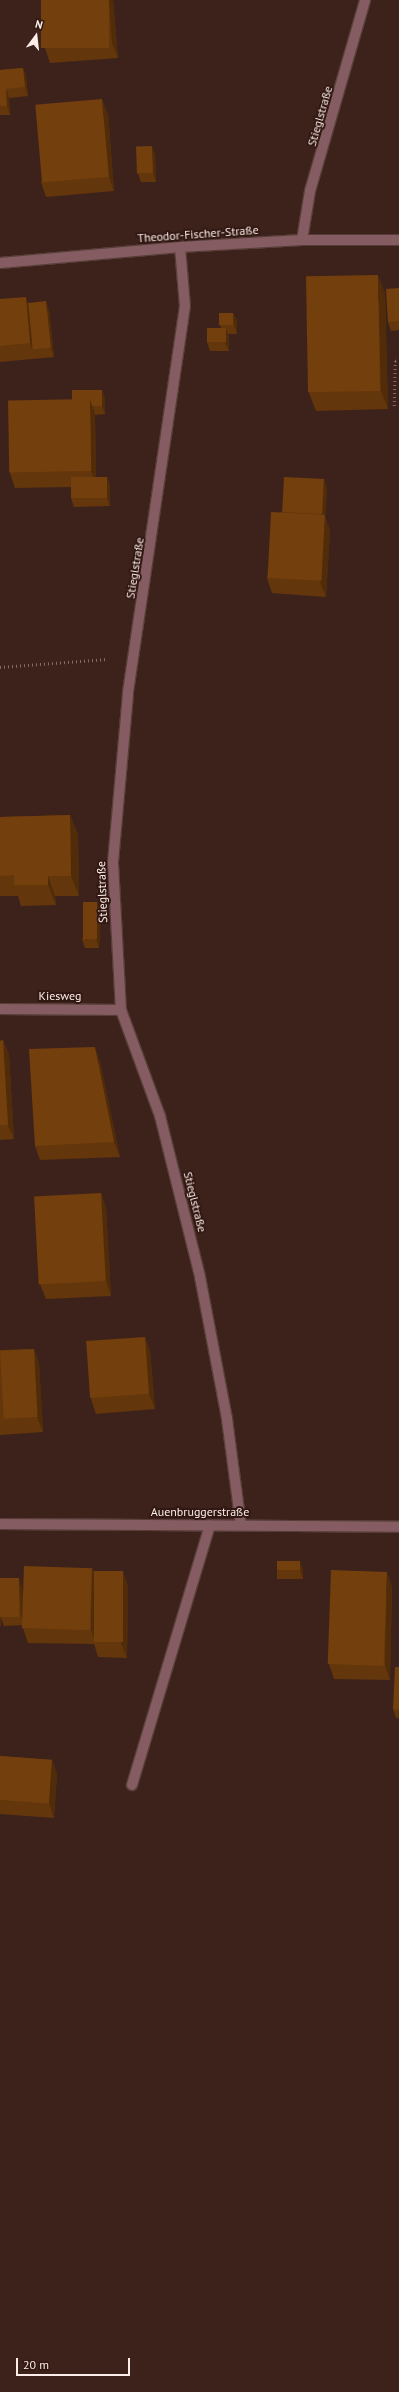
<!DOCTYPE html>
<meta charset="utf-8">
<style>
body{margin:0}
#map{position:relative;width:399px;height:2392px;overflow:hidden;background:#3d221c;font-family:"PT Sans",sans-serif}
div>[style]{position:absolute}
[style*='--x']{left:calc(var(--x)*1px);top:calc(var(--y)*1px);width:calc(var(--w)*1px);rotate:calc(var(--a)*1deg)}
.path>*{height:2.5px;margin-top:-1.25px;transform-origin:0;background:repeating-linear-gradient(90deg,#826b66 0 1px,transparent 0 4px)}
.roads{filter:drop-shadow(1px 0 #583e39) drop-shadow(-1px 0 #583e39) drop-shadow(0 1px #583e39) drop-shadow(0 -1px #583e39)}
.minor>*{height:10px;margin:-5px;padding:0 5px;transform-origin:5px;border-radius:5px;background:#845c61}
.wall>*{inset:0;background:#63360b;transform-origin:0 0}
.shaded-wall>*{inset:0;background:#502c09}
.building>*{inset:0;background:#733f0d;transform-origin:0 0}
span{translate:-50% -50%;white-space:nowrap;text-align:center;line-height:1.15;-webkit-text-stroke:4px #321812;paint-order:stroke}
.street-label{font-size:12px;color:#fcede9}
.north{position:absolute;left:16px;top:16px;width:40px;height:40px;-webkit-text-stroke:3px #321812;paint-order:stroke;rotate:15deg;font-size:11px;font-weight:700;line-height:16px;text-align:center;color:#fcede9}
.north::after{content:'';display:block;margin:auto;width:14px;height:18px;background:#fcede9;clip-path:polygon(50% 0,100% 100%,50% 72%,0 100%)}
.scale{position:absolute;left:16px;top:2358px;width:114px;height:18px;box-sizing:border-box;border:2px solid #fcede9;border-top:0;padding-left:5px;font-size:12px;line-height:14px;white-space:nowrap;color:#fcede9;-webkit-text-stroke:3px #321812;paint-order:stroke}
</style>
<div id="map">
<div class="path">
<i style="--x:394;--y:406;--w:45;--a:-88.7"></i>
<i style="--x:395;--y:361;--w:4;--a:-14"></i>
<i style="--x:0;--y:667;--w:108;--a:-4.2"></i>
</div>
<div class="roads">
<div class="minor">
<i style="--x:302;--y:240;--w:50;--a:-80.7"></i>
<i style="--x:310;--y:191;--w:199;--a:-73.9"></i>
<i style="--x:180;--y:247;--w:59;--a:85.2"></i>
<i style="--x:185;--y:306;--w:392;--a:98.4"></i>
<i style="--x:128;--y:694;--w:170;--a:95.1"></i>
<i style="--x:113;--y:863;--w:147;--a:86.9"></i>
<i style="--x:121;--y:1010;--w:113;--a:69.8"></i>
<i style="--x:160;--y:1116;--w:166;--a:76"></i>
<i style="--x:200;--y:1277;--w:145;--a:79.2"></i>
<i style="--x:227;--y:1419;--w:107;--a:82.5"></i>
<i style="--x:0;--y:263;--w:181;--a:-5.1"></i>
<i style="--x:180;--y:247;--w:122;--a:-3.3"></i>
<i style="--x:302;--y:240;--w:97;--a:0"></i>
<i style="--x:0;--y:1009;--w:121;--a:0.5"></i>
<i style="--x:0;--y:1524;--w:399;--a:0.4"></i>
<i style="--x:132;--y:1785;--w:271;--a:-73.3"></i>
</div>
</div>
<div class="wall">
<i style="clip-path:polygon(113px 0,118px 58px,50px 63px,45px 48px)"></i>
<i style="clip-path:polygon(23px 68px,26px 77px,28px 96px,9px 98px,10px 115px,0 115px,0 70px)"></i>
<i style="clip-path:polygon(108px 114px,114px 191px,46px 197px,41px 182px)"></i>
<i style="clip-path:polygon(155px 154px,156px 182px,141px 182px,138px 173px)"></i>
<i style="clip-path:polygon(399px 288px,399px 330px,391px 331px,388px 322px)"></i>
<i style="clip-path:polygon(385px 293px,388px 409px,316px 411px,309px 393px)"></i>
<i style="clip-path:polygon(0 299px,28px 303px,49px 310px,54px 357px,0 362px)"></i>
<i style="clip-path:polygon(233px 313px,237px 321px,237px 334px,228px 334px,229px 337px,229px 351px,210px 351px,207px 342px,221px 328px,220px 325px)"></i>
<i style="clip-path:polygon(102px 390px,105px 399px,105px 414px,95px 415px,96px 477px,107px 477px,110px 486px,110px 506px,74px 507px,71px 498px,71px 487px,15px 488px,10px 473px,72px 400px)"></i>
<i style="clip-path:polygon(327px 488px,325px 517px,330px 530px,326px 597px,272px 593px,267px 578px,281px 512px)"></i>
<i style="clip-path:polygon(70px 815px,78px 835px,79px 896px,55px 896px,56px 905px,21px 906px,18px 896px,0 896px,0 817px)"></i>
<i style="clip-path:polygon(101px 911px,99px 948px,85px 948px,82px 939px)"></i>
<i style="clip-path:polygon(3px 1040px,9px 1055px,14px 1139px,0 1140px,0 1041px)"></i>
<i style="clip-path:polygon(100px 1062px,120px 1157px,40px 1160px,35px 1146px)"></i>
<i style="clip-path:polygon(101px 1193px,106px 1208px,111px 1296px,46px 1299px,40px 1284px)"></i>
<i style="clip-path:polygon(145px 1337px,150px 1351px,155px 1409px,96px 1414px,91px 1399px)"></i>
<i style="clip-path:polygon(34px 1349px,39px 1364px,43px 1432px,0 1435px,0 1350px)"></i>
<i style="clip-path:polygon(92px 1568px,94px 1571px,128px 1586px,127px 1658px,98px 1657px,94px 1644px,28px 1643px,23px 1628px,23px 1625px,4px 1626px,1px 1618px,1px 1625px,0 1626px,0 1578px,22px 1587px,23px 1602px)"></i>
<i style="left:277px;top:1570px;width:26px;height:9px"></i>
<i style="clip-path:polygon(392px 1586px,390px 1680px,334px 1679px,329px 1664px)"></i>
<i style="clip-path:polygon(399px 1667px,399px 1718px,396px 1718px,393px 1709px)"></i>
<i style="clip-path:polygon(0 1756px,52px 1760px,57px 1774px,54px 1818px,0 1814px)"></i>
</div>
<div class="shaded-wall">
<i style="clip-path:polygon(109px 0,113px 0,118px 58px,112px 43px)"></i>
<i style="clip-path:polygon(23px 68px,26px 77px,28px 96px,25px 87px)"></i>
<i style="clip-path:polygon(6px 89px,9px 98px,10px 115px,7px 106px)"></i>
<i style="clip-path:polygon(102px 99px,108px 114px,114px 191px,109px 177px)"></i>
<i style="clip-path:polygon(152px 146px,155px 154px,156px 182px,153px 173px)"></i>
<i style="clip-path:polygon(378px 275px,385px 293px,388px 409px,381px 391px)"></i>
<i style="clip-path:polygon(26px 297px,31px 312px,32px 349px,30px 343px)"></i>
<i style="clip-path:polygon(46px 301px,49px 310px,54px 357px,51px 348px)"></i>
<i style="clip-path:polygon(233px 313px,237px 321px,237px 334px,234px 325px)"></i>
<i style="clip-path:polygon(226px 328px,229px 337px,229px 351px,225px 343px)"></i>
<i style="clip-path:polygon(102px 390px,105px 399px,105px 414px,102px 406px)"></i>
<i style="clip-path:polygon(90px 399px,95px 414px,96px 486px,91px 471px)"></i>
<i style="clip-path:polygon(107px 477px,110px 486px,110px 506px,107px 498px)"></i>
<i style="clip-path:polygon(324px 479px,327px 488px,325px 517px,330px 530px,326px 597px,320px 582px,321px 521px)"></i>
<i style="clip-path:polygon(70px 815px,78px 835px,79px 896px,71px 876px)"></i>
<i style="clip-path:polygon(48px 876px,55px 896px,56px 905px,48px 885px)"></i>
<i style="clip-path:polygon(97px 902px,101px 911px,99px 948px,96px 939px)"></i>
<i style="clip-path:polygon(3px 1040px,9px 1055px,14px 1139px,8px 1125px)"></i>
<i style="clip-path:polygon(95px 1047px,100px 1062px,120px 1157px,114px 1142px)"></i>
<i style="clip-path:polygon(101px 1193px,106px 1208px,111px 1296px,106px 1281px)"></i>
<i style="clip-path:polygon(145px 1337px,150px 1351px,155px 1409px,149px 1394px)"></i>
<i style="clip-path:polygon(34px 1349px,39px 1364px,43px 1432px,37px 1417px)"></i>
<i style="clip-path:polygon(300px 1561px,303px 1570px,303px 1579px,300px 1570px)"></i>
<i style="clip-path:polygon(92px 1568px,98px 1582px,96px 1642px,91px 1630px)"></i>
<i style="clip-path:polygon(123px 1571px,128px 1586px,127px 1658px,121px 1643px)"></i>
<i style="clip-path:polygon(387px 1572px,392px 1586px,390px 1680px,385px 1665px)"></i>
<i style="clip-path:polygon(19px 1578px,22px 1587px,24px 1625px,21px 1616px)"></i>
<i style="clip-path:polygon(0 1590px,1px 1625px,0 1623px)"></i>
<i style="clip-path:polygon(52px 1760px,57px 1774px,54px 1818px,49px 1803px)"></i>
</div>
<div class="building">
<i style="left:41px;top:0;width:68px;height:48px"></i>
<i style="clip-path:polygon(23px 68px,25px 87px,6px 89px,7px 106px,0 106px,0 70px)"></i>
<i style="left:102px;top:99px;width:78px;height:67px;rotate:85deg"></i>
<i style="left:152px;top:146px;width:27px;height:16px;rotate:88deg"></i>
<i style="left:378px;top:275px;width:116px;height:72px;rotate:89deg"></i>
<i style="clip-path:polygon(399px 288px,399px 321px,388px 322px,386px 289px)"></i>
<i style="clip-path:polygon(26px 297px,30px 343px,0 346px,0 299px)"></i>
<i style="left:46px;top:301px;width:47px;height:18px;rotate:84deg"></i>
<i style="left:219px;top:313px;width:14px;height:12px"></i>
<i style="left:207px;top:328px;width:19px;height:14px"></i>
<i style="clip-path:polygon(72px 390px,102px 390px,102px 406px,92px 406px,90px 399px,72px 400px)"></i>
<i style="left:90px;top:399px;width:72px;height:82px;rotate:89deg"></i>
<i style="left:107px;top:477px;width:21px;height:36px;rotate:90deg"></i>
<i style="left:284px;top:477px;width:40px;height:35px;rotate:3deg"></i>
<i style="left:271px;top:512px;width:54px;height:66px;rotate:3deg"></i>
<i style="clip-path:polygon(70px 815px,71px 876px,48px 876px,48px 885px,14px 885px,14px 875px,0 876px,0 817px)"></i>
<i style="left:83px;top:902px;width:14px;height:37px"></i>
<i style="clip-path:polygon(3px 1040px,8px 1125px,0 1125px,0 1041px)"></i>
<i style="clip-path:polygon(95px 1047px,114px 1142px,35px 1146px,29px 1049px)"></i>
<i style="left:101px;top:1193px;width:88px;height:67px;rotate:87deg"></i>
<i style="left:145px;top:1337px;width:57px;height:59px;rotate:86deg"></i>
<i style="left:34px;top:1349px;width:68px;height:34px;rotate:87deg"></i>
<i style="left:277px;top:1561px;width:23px;height:9px"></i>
<i style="left:24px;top:1566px;width:68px;height:62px;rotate:2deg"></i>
<i style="left:331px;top:1570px;width:56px;height:94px;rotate:2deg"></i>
<i style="left:94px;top:1571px;width:29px;height:71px"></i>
<i style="left:0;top:1578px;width:19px;height:39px"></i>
<i style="clip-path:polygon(395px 1667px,399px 1667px,399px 1710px,393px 1709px)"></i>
<i style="left:0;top:1756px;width:52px;height:44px;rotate:4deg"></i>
</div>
<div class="street-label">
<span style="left:320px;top:116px;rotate:-74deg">Stieglstraße</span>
<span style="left:198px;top:234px;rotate:-4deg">Theodor-Fischer-Straße</span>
<span style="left:135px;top:568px;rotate:-81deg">Stieglstraße</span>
<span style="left:102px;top:892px;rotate:-92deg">Stieglstraße</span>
<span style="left:60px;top:996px">Kiesweg</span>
<span style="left:195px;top:1202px;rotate:76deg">Stieglstraße</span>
<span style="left:200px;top:1512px">Auenbruggerstraße</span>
</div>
<div class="north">N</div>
<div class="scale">20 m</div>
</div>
